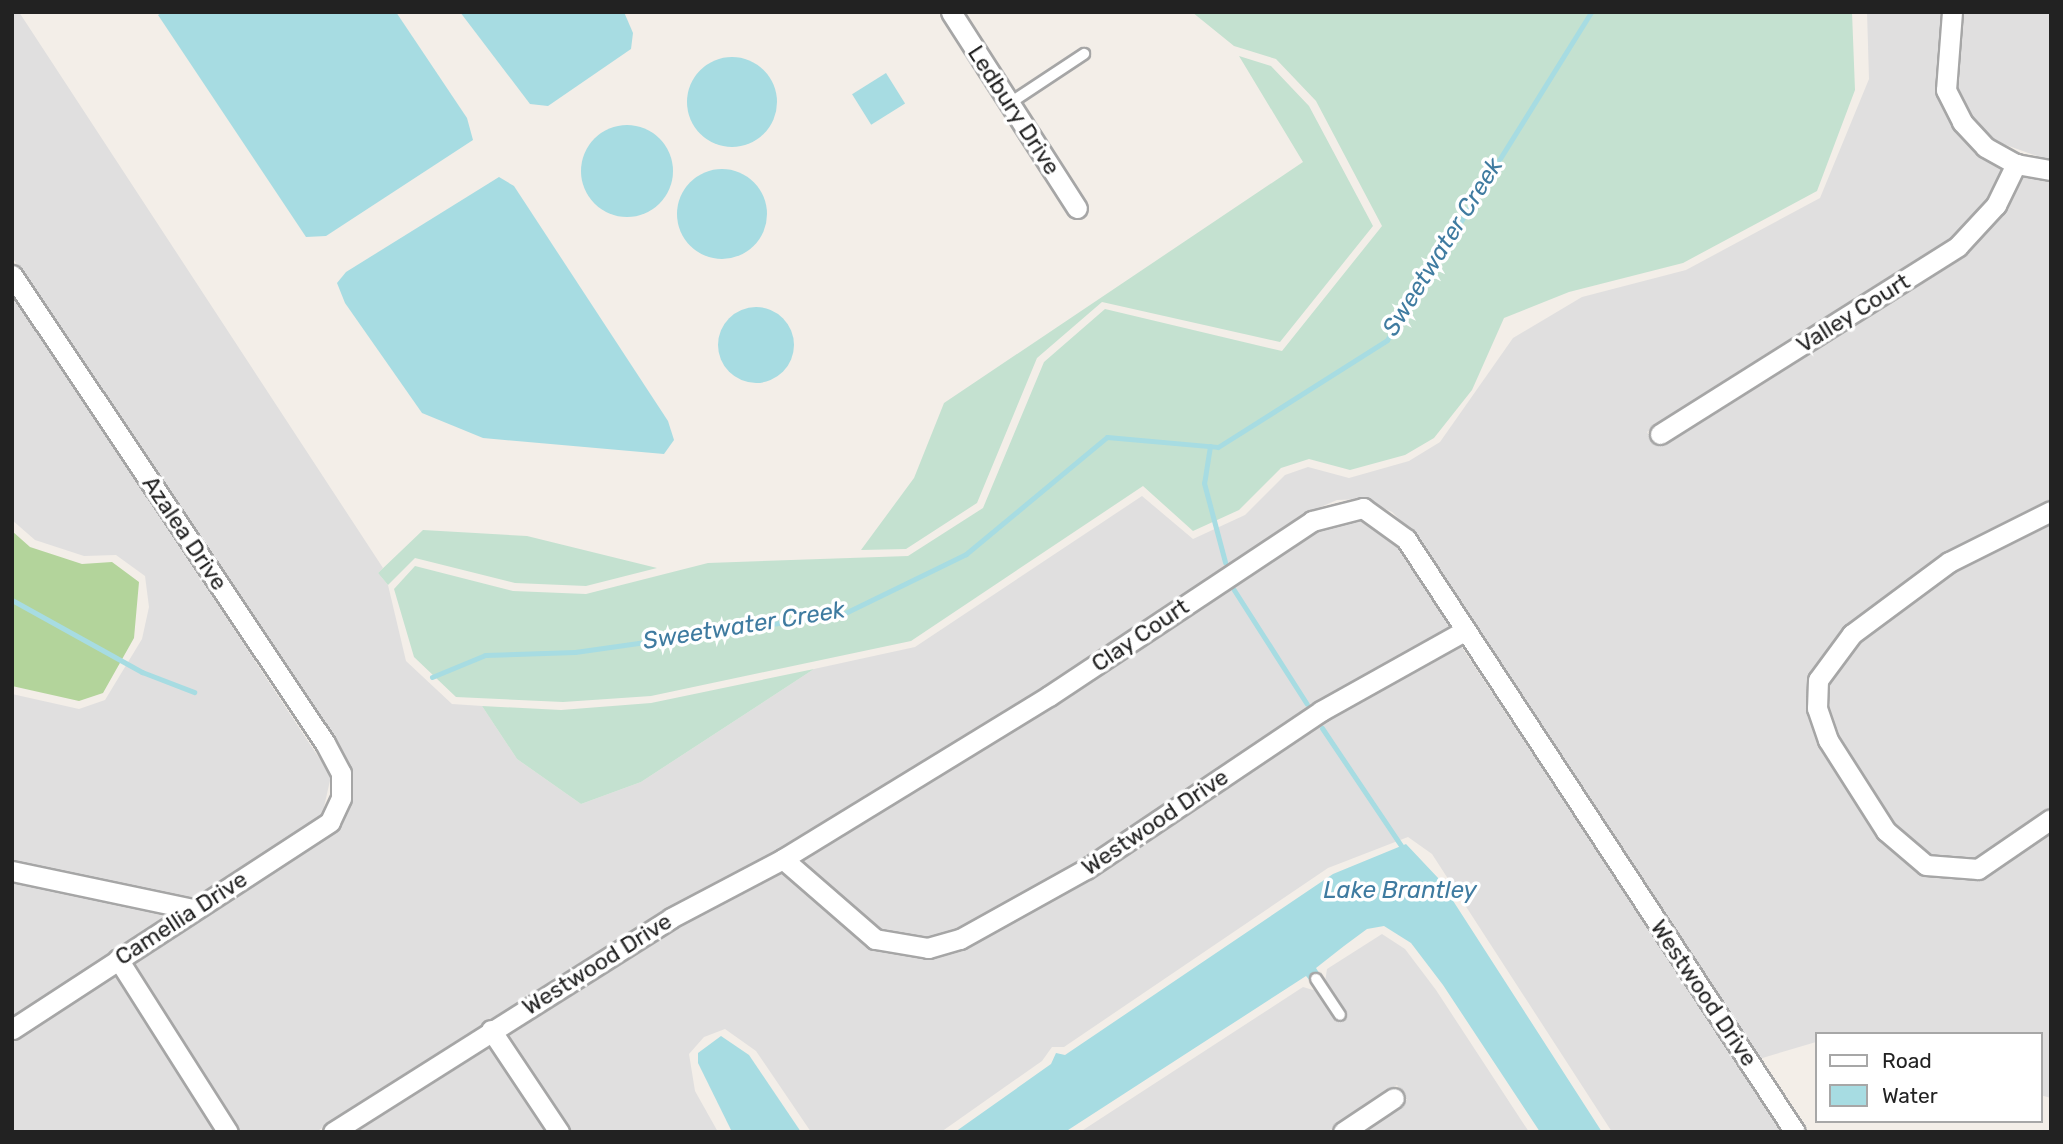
<!DOCTYPE html>
<style>
body{margin:0}
#map{position:relative;width:2063px;height:1144px;overflow:hidden;background:#f3eee8;font-family:Rubik,sans-serif}
div>[style]{position:absolute}
[style*='--x']{left:calc(var(--x)*1px);top:calc(var(--y)*1px);width:calc(var(--w)*1px);rotate:calc(var(--a)*1deg)}
.residential>*{inset:0;background:#e0dfdf}
.forest>*{inset:0;background:#b3d49b}
.wetland>*{inset:0;background:#c4e1d0}
.water>*{inset:0;background:#a7dce2;transform-origin:0 0}
.round{border-radius:50%}
.stream>*{height:5px;margin:-2.5px;padding:0 2.5px;transform-origin:2.5px;border-radius:2.5px;background:#a7dce2}
.roads{filter:drop-shadow(2px 0 #a6a6a6) drop-shadow(-2px 0 #a6a6a6) drop-shadow(0 2px #a6a6a6) drop-shadow(0 -2px #a6a6a6)}
.service>*{height:10px;margin:-5px;padding:0 5px;transform-origin:5px;border-radius:5px;background:#fff}
.minor>*{height:19px;margin:-9.5px;padding:0 9.5px;transform-origin:9.5px;border-radius:9.5px;background:#fff}
span{translate:-50% -50%;white-space:nowrap;text-align:center;line-height:1.15;-webkit-text-stroke:7px #fff;paint-order:stroke}
.street-label{font-size:23px;color:#222}
.water-label{font-size:24px;color:#3f7ba0;font-style:italic}
.frame{position:absolute;inset:0;border:14px solid #222;pointer-events:none}
.legend{position:absolute;left:1815px;top:1032px;width:228px;height:91px;box-sizing:border-box;background:#fff;border:2px solid #a7a7a7;margin:0;padding:9px 12px;list-style:none;font-size:21px;color:#222}
.legend li{display:flex;align-items:center;gap:14px;height:35px}
.legend b{width:35px;border:2px solid #a7a7a7}
</style>
<div id="map">
<div class="residential">
<i style="clip-path:polygon(12px 12px,19px 12px,383px 568px,378px 573px,388px 585px,406px 661px,452px 704px,482px 706px,517px 759px,581px 804px,641px 782px,814px 669px,915px 647px,1142px 496px,1193px 539px,1245px 515px,1285px 475px,1308px 467px,1349px 478px,1409px 461px,1440px 442px,1513px 338px,1582px 297px,1686px 270px,1820px 198px,1869px 79px,1867px 12px,1942px 12px,1936px 91px,1954px 129px,1977px 154px,2004px 168px,1988px 202px,1952px 239px,1647px 432px,1657px 446px,1962px 254px,2004px 211px,2021px 175px,2051px 179px,2051px 501px,1944px 554px,1845px 628px,1810px 677px,1808px 712px,1820px 746px,1877px 837px,1923px 873px,1982px 877px,2051px 830px,2051px 1098px,2040px 1095px,2040px 1034px,1816px 1034px,1816px 1042px,1759px 1059px,1414px 534px,1392px 512px,1363px 499px,1337px 500px,1307px 513px,1044px 688px,785px 848px,667px 910px,316px 1132px,239px 1132px,131px 961px,199px 920px,351px 806px,349px 768px,12px 257px)"></i>
<i style="clip-path:polygon(1961px 12px,2051px 12px,2051px 161px,1992px 140px,1970px 117px,1955px 87px)"></i>
<i style="clip-path:polygon(12px 293px,331px 776px,322px 816px,192px 899px,12px 862px,12px 694px,79px 709px,105px 700px,142px 639px,149px 607px,145px 576px,116px 555px,84px 556px,35px 540px,12px 520px)"></i>
<i style="clip-path:polygon(1359px 517px,1398px 546px,1450px 628px,1082px 862px,957px 930px,927px 939px,881px 931px,799px 860px,1316px 529px)"></i>
<i style="clip-path:polygon(2051px 520px,2051px 807px,1976px 860px,1931px 856px,1894px 825px,1838px 736px,1827px 706px,1828px 681px,1859px 640px,1953px 569px)"></i>
<i style="clip-path:polygon(1459px 643px,1783px 1132px,1612px 1132px,1432px 854px,1408px 837px,1328px 868px,1064px 1047px,1052px 1047px,1042px 1061px,941px 1132px,811px 1132px,756px 1051px,725px 1029px,704px 1037px,689px 1054px,695px 1091px,718px 1132px,571px 1132px,505px 1032px,676px 925px,781px 871px,870px 948px,927px 957px,963px 947px,1090px 877px,1325px 719px)"></i>
<i style="clip-path:polygon(12px 881px,170px 914px,12px 1018px)"></i>
<i style="clip-path:polygon(1382px 934px,1405px 949px,1436px 990px,1529px 1132px,1359px 1132px,1407px 1100px,1397px 1085px,1327px 1132px,1080px 1132px,1303px 987px,1313px 990px,1325px 982px,1327px 969px)"></i>
<i style="clip-path:polygon(114px 972px,216px 1132px,12px 1132px,12px 1039px)"></i>
<i style="clip-path:polygon(488px 1043px,547px 1132px,349px 1132px)"></i>
</div>
<div class="forest">
<i style="clip-path:polygon(12px 531px,30px 547px,82px 564px,112px 562px,139px 582px,134px 638px,103px 693px,79px 701px,12px 686px)"></i>
</div>
<div class="wetland">
<i style="clip-path:polygon(1192px 12px,1852px 12px,1855px 90px,1817px 191px,1683px 263px,1569px 292px,1504px 318px,1472px 390px,1434px 438px,1405px 455px,1350px 470px,1309px 459px,1281px 468px,1239px 510px,1193px 531px,1143px 486px,911px 641px,651px 696px,563px 702px,456px 697px,414px 657px,394px 589px,415px 566px,513px 591px,586px 594px,708px 563px,908px 556px,983px 508px,1044px 362px,1105px 309px,1282px 351px,1382px 226px,1316px 101px,1276px 59px,1234px 46px)"></i>
<i style="clip-path:polygon(1239px 56px,1271px 66px,1309px 106px,1373px 226px,1280px 342px,1102px 302px,1037px 358px,977px 503px,906px 549px,861px 550px,914px 478px,944px 403px,1303px 162px)"></i>
<i style="clip-path:polygon(423px 530px,527px 536px,657px 568px,586px 586px,515px 583px,415px 558px,388px 585px,378px 573px)"></i>
<i style="clip-path:polygon(814px 669px,641px 782px,581px 804px,517px 759px,482px 706px,561px 710px,651px 703px)"></i>
</div>
<div class="water">
<i style="clip-path:polygon(163px 12px,396px 12px,467px 118px,473px 140px,326px 236px,306px 237px,158px 15px)"></i>
<i style="clip-path:polygon(460px 12px,624px 12px,633px 33px,631px 49px,548px 106px,530px 104px)"></i>
<i class="round" style="left:687px;top:57px;width:90px;height:90px"></i>
<i style="left:886px;top:73px;width:36px;height:40px;rotate:58deg"></i>
<i class="round" style="left:581px;top:125px;width:92px;height:92px"></i>
<i class="round" style="left:677px;top:169px;width:90px;height:90px"></i>
<i style="clip-path:polygon(499px 177px,514px 186px,668px 421px,674px 440px,664px 454px,483px 438px,422px 413px,345px 303px,337px 283px,346px 272px)"></i>
<i class="round" style="left:718px;top:307px;width:76px;height:76px"></i>
<i style="clip-path:polygon(1406px 844px,1439px 879px,1602px 1132px,1540px 1132px,1443px 985px,1411px 943px,1384px 926px,1367px 929px,1344px 946px,1316px 968px,1321px 976px,1311px 982px,1306px 976px,1065px 1132px,955px 1132px,1051px 1064px,1056px 1053px,1065px 1055px,1333px 874px)"></i>
<i style="clip-path:polygon(721px 1036px,749px 1055px,801px 1132px,732px 1132px,698px 1063px,698px 1053px)"></i>
</div>
<div class="stream">
<i style="--x:1210;--y:446;--w:37;--a:99"></i>
<i style="--x:1204;--y:483;--w:82;--a:75.1"></i>
<i style="--x:1234;--y:590;--w:135;--a:57.4"></i>
<i style="--x:12;--y:600;--w:149;--a:29"></i>
<i style="--x:142;--y:672;--w:56;--a:21"></i>
<i style="--x:432;--y:677;--w:57;--a:-22.5"></i>
<i style="--x:485;--y:655;--w:90;--a:-1.9"></i>
<i style="--x:575;--y:652;--w:271;--a:-8.1"></i>
<i style="--x:843;--y:614;--w:137;--a:-26"></i>
<i style="--x:966;--y:554;--w:183;--a:-39.7"></i>
<i style="--x:1107;--y:437;--w:111;--a:5.1"></i>
<i style="--x:1218;--y:447;--w:200;--a:-32.3"></i>
<i style="--x:1387;--y:340;--w:386;--a:-58.1"></i>
<i style="--x:1322;--y:728;--w:143;--a:56.1"></i>
</div>
<div class="roads">
<div class="service">
<i style="--x:1010;--y:103;--w:89;--a:-33.5"></i>
<i style="--x:1316;--y:979;--w:43;--a:56.3"></i>
</div>
<div class="minor">
<i style="--x:951;--y:12;--w:233;--a:57.3"></i>
<i style="--x:1952;--y:12;--w:78;--a:94.4"></i>
<i style="--x:1946;--y:90;--w:36;--a:63"></i>
<i style="--x:1962;--y:122;--w:34;--a:47"></i>
<i style="--x:1985;--y:147;--w:35;--a:29"></i>
<i style="--x:2016;--y:164;--w:36;--a:10"></i>
<i style="--x:12;--y:275;--w:563;--a:56.23"></i>
<i style="--x:325;--y:743;--w:34;--a:62"></i>
<i style="--x:341;--y:773;--w:25;--a:90"></i>
<i style="--x:341;--y:798;--w:26;--a:115"></i>
<i style="--x:330;--y:822;--w:379;--a:146.9"></i>
<i style="--x:1660;--y:434;--w:352;--a:-32.2"></i>
<i style="--x:1958;--y:246;--w:56;--a:-47.2"></i>
<i style="--x:1996;--y:205;--w:46;--a:-64"></i>
<i style="--x:2051;--y:511;--w:114;--a:153.4"></i>
<i style="--x:1949;--y:562;--w:121;--a:143.4"></i>
<i style="--x:1852;--y:634;--w:57;--a:126.5"></i>
<i style="--x:1818;--y:680;--w:28;--a:92"></i>
<i style="--x:1817;--y:708;--w:34;--a:71"></i>
<i style="--x:1828;--y:740;--w:108;--a:57.5"></i>
<i style="--x:1886;--y:831;--w:52;--a:40.4"></i>
<i style="--x:1926;--y:865;--w:52;--a:4.4"></i>
<i style="--x:1978;--y:869;--w:88;--a:-34.4"></i>
<i style="--x:783;--y:859;--w:122;--a:41"></i>
<i style="--x:875;--y:939;--w:54;--a:9.6"></i>
<i style="--x:928;--y:948;--w:33;--a:-16"></i>
<i style="--x:960;--y:939;--w:144;--a:-29.1"></i>
<i style="--x:1086;--y:869;--w:283;--a:-33.9"></i>
<i style="--x:1321;--y:711;--w:164;--a:-29.2"></i>
<i style="--x:12;--y:871;--w:185;--a:11.9"></i>
<i style="--x:118;--y:959;--w:205;--a:57.6"></i>
<i style="--x:491;--y:1030;--w:123;--a:56.3"></i>
<i style="--x:333;--y:1132;--w:400;--a:-32.3"></i>
<i style="--x:671;--y:918;--w:127;--a:-27.8"></i>
<i style="--x:783;--y:859;--w:312;--a:-31.5"></i>
<i style="--x:1049;--y:696;--w:316;--a:-33.6"></i>
<i style="--x:1312;--y:521;--w:53;--a:-14.3"></i>
<i style="--x:1363;--y:508;--w:53;--a:35.8"></i>
<i style="--x:1406;--y:539;--w:709;--a:56.74"></i>
<i style="--x:1343;--y:1132;--w:61;--a:-33.7"></i>
</div>
</div>
<div class="street-label">
<span style="left:1014px;top:110px;rotate:57deg">Ledbury Drive</span>
<span style="left:1853px;top:313px;rotate:-32deg">Valley Court</span>
<span style="left:185px;top:533px;rotate:56deg">Azalea Drive</span>
<span style="left:1140px;top:635px;rotate:-34deg">Clay Court</span>
<span style="left:1155px;top:822px;rotate:-34deg">Westwood Drive</span>
<span style="left:181px;top:918px;rotate:-33deg">Camellia Drive</span>
<span style="left:597px;top:964px;rotate:-32deg">Westwood Drive</span>
<span style="left:1704px;top:993px;rotate:56deg">Westwood Drive</span>
</div>
<div class="water-label">
<span style="left:1443px;top:247px;rotate:-58deg">Sweetwater Creek</span>
<span style="left:744px;top:626px;rotate:-9deg">Sweetwater Creek</span>
<span style="left:1400px;top:891px">Lake Brantley</span>
</div>
<div class="frame"></div>
<ul class="legend">
<li><b style="height:9px;background:#fff"></b>Road</li>
<li><b style="height:19px;background:#a7dce2"></b>Water</li>
</ul>
</div>
